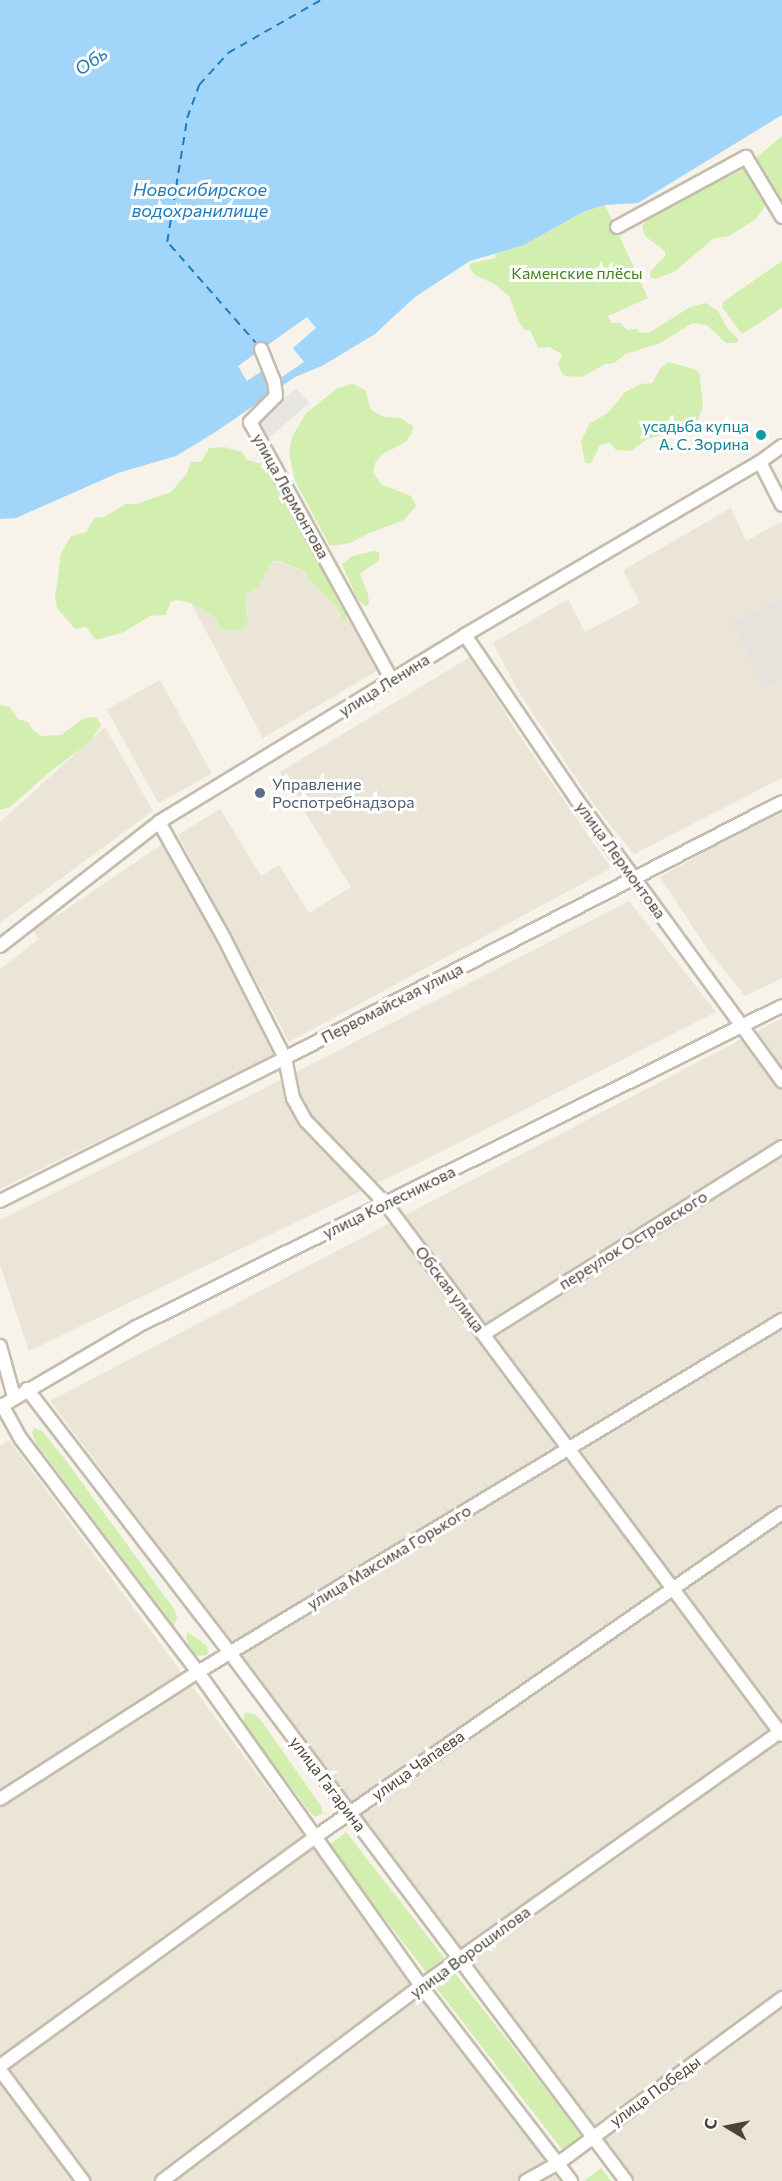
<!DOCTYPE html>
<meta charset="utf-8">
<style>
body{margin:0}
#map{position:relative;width:782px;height:2181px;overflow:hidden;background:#f7f3eb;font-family:Commissioner,sans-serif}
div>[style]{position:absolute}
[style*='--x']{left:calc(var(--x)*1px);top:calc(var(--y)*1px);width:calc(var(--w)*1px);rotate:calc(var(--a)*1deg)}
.residential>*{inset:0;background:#ebe5d8;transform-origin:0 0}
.industrial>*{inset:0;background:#e7e2dc}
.green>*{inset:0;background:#d2efaf;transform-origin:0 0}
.parking>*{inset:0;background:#e8e6e2;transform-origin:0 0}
.water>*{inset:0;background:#a1d5f9}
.pier>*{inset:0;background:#f7f3eb}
.ferry>*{height:1.5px;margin-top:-0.75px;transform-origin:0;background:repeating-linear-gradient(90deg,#207bbe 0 8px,transparent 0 14px)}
.roads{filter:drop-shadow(2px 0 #c4bcac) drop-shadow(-2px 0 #c4bcac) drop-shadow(0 2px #c4bcac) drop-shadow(0 -2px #c4bcac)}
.minor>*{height:12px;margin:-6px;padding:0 6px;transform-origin:6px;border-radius:6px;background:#fff}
.dots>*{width:16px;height:16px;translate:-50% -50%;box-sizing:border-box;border:3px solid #fff;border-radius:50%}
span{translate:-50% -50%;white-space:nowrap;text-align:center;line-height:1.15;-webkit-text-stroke:6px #fff;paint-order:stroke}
.park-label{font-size:16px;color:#458121}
.culture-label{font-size:16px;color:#0d838f}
.right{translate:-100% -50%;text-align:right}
.street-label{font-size:16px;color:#4d4437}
.service-label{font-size:16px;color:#4e5e75}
.left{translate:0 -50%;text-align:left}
.water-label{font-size:18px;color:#207bbe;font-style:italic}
.north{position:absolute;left:698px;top:2097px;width:60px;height:60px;-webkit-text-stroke:4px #fff;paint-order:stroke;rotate:280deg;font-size:16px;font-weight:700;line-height:24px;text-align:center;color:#4d4437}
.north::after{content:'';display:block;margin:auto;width:21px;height:27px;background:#4d4437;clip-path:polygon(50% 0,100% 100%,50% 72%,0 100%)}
</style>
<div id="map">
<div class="residential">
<i style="clip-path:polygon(731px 508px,746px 541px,781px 522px,782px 525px,782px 598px,732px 622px,763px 687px,782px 679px,782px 778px,634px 854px,594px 805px,518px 691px,493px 643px,568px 599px,585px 632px,640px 603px,623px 570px)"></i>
<i style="clip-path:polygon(273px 561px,305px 571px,309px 580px,335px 606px,339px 616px,348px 619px,349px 614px,382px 668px,263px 738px,191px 603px,213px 616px,218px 625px,236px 631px,248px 614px,245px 605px,247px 594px,258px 587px)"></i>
<i style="clip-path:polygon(470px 657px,523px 741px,611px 868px,289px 1042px,178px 835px,220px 809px,261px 876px,279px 865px,309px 913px,351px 887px,280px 772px)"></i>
<i style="left:160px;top:680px;width:107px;height:61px;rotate:61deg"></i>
<i style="clip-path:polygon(105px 727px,153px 811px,0 923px,0 822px)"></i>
<i style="clip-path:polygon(782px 809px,782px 978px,745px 996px,708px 950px,660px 877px)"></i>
<i style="clip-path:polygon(165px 842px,274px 1055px,0 1189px,0 969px,39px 939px,31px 928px,54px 911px,58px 915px)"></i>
<i style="clip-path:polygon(629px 901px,716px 1012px,419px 1163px,29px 1351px,0 1265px,0 1220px,267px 1087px)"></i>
<i style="clip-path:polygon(782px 1018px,782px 2181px,635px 2181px,50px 1401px)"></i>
<i style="clip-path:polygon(9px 1440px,560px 2181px,0 2181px,0 1446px)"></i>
</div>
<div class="industrial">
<i style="clip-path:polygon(782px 598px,782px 679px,763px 688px,732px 622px)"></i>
</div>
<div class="green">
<i style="clip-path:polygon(782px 136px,782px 208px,769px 204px,765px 206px,756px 219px,729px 236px,713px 239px,674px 272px,655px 279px,650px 277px,650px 272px,665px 256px,665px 251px,645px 236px,642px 226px,645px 222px,660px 212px,666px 204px,739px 172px)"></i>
<i style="clip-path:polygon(605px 205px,648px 298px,608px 316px,611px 323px,620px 323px,627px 330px,637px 329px,640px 333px,649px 333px,690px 307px,706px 303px,718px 311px,727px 328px,739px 340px,736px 343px,726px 343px,707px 325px,693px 323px,660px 343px,626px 354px,614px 363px,605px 364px,582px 377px,567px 376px,563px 375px,558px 365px,562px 354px,549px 347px,538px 348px,530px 330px,525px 330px,519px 322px,509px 296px,494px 284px,475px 275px,469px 267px,471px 263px,496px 258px,495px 254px,524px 245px,583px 212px)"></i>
<i style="clip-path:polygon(782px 261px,782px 308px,742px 334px,722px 307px,723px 302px)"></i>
<i style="clip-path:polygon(668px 362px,694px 369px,699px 372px,703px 406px,698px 420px,676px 432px,647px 439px,631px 451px,616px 450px,610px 443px,600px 445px,591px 463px,585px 463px,581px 441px,590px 423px,608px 413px,625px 392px,641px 384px,652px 383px,660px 369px)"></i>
<i style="clip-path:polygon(353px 384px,366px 390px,370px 408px,374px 412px,384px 417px,400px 418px,413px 426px,412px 432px,406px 442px,381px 455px,375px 463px,373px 472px,382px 485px,411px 496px,416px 506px,404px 520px,369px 533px,350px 543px,330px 546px,295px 481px,289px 453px,292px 437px,306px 413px,338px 388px)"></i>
<i style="clip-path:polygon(224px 447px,242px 452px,247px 460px,264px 464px,271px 471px,282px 494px,306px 528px,312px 550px,349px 609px,345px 623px,335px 606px,309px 580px,305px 571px,277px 561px,273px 561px,258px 587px,247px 594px,245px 605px,248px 620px,241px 631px,221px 629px,213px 616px,191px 603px,176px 600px,171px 602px,165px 615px,150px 616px,124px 632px,100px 639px,95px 639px,86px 627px,75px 629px,57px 608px,55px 598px,61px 553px,71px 536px,86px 532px,95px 518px,104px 517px,126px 504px,136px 504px,171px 492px,186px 475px,191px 462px,201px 462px,209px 448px)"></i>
<i style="clip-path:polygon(374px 551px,379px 552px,379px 560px,360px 574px,368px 594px,369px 603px,366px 607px,357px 599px,342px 564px,353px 556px)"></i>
<i style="clip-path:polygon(0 705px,10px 707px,18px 719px,28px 722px,33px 730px,41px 736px,61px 735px,81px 720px,91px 717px,96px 717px,101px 725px,90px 742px,51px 771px,10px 807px,0 810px)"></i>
<i style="clip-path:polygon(34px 1428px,42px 1431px,64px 1458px,174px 1609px,177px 1617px,174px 1626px,36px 1443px,32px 1432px)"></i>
<i style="clip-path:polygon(188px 1632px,207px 1646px,208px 1655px,199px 1656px,192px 1653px,186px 1637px)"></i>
<i style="clip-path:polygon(244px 1713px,254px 1714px,260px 1719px,321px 1806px,323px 1814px,315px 1817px,310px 1812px,255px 1740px,244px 1722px)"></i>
<i style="left:346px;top:1832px;width:160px;height:23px;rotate:52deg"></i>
<i style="left:454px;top:1972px;width:207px;height:24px;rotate:52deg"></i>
<i style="clip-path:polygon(601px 2168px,611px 2181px,584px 2181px)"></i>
</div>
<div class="parking">
<i style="left:296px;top:388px;width:20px;height:54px;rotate:49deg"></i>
</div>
<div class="water">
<i style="clip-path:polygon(0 0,782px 0,782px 115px,638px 203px,605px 205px,583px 212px,524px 245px,470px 261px,415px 297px,375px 334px,322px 366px,295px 377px,214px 433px,176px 456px,118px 473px,16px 518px,0 519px)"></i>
</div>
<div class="pier">
<i style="clip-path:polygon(307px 317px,316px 328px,293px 348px,304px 362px,273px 383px,262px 371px,247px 381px,238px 366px)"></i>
</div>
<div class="ferry">
<i style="--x:258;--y:346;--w:138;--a:-131.2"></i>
<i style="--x:167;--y:242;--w:126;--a:-80.8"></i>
<i style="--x:187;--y:118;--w:35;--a:-70"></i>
<i style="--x:199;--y:85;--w:43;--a:-47.8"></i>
<i style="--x:228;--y:53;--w:107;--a:-29.7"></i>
</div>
<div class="roads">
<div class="minor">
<i style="--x:617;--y:227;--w:147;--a:-28.5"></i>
<i style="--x:746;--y:157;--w:70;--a:59"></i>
<i style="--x:261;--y:349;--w:35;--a:68"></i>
<i style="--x:274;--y:381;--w:15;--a:82"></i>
<i style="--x:276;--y:396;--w:37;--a:135"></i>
<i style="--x:250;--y:422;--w:294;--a:61.2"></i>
<i style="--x:760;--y:462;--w:48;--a:62.9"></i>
<i style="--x:465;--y:635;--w:199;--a:55.8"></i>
<i style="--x:577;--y:800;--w:348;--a:53.9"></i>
<i style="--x:159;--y:822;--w:133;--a:60.7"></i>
<i style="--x:224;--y:938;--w:135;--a:63.1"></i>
<i style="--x:285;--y:1058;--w:41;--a:78.7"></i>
<i style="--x:293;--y:1098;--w:26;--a:61"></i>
<i style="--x:306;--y:1121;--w:115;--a:46.1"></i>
<i style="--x:386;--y:1204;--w:662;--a:53.29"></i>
<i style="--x:0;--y:946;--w:202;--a:-37.9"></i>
<i style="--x:159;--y:822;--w:359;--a:-31.4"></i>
<i style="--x:465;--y:635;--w:342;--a:-30.4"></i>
<i style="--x:760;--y:462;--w:27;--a:-36"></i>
<i style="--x:0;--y:1201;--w:319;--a:-26.6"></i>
<i style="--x:285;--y:1058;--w:559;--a:-27.25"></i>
<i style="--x:484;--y:1334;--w:352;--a:-32.1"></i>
<i style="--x:0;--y:1346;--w:53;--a:74.6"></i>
<i style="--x:27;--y:1389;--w:333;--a:52.4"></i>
<i style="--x:230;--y:1653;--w:660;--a:53.13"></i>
<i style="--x:2;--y:1405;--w:39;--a:61"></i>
<i style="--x:21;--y:1439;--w:293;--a:52.8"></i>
<i style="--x:198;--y:1672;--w:385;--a:54.6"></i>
<i style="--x:421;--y:1986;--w:246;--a:52.4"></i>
<i style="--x:0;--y:1407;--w:160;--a:-30.4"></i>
<i style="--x:138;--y:1326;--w:719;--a:-26.42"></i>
<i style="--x:0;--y:1799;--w:235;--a:-32.7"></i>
<i style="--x:198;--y:1672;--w:682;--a:-31.08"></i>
<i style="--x:0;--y:2066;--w:389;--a:-36"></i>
<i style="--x:315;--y:1837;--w:568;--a:-34.75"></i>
<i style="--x:0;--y:2070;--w:139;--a:53.2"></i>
<i style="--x:162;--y:2181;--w:324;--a:-37"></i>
<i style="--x:421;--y:1986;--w:443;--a:-35.3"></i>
<i style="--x:526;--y:2181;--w:35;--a:-29"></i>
<i style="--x:557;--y:2164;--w:280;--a:-36.4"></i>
</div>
</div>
<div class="dots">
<i style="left:761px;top:435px;background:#0f9aa8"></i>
<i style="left:260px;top:793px;background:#5c6f8a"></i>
</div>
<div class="park-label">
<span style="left:577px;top:273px">Каменские плёсы</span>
</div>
<div class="culture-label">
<span class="right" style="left:749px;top:435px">усадьба купца<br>А. С. Зорина</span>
</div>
<div class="street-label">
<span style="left:291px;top:496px;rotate:61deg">улица Лермонтова</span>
<span style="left:384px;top:685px;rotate:-32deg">улица Ленина</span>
<span style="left:621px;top:860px;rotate:54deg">улица Лермонтова</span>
<span style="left:392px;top:1003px;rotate:-27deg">Первомайская улица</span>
<span style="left:389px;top:1202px;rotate:-26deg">улица Колесникова</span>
<span style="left:633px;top:1240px;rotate:-32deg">переулок Островского</span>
<span style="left:450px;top:1289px;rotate:53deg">Обская улица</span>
<span style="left:389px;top:1557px;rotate:-31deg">улица Максима Горького</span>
<span style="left:418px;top:1765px;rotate:-35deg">улица Чапаева</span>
<span style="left:328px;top:1784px;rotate:53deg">улица Гагарина</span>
<span style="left:470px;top:1952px;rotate:-36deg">улица Ворошилова</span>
<span style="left:655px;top:2091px;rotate:-36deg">улица Победы</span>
</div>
<div class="service-label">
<span class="left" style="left:272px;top:793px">Управление<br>Роспотребнадзора</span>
</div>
<div class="water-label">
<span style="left:91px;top:61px;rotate:-34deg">Обь</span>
<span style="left:200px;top:200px">Новосибирское<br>водохранилище</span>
</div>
<div class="north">С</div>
</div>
